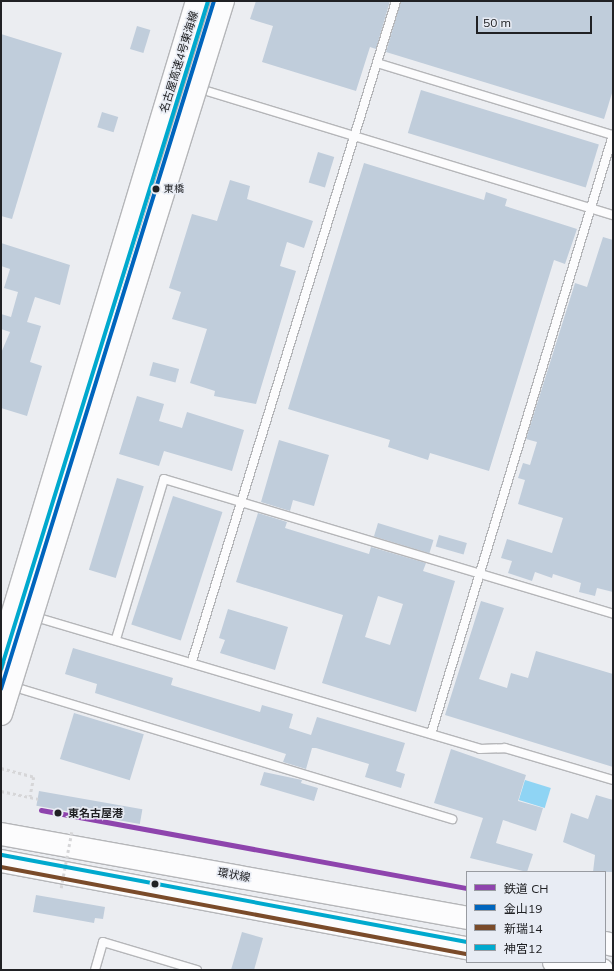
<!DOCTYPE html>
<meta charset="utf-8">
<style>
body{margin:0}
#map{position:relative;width:614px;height:971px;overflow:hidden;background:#ebedf1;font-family:Mulish,"Noto Sans JP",sans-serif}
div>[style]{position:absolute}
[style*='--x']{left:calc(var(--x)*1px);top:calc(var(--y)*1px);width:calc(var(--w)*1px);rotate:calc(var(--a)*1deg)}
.water>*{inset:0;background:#8fd4f4;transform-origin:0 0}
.building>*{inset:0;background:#c0cddb;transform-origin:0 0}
.path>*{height:2.5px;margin-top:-1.25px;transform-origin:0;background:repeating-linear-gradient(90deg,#d6d6d8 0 3px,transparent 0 6px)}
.roads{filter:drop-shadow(1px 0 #b5b6b9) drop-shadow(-1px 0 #b5b6b9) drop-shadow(0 1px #b5b6b9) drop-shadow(0 -1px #b5b6b9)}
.lane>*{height:8px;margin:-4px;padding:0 4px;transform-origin:4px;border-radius:4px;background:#fcfcfd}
.primary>*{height:22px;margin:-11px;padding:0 11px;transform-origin:11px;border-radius:11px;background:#fcfcfd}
.path-bridge>*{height:2.5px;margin-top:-1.25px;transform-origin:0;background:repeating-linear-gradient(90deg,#d6d6d8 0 3px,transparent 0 6px)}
.bridges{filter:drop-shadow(1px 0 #b5b6b9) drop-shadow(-1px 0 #b5b6b9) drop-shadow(0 1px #b5b6b9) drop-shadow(0 -1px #b5b6b9)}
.highway-bridge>*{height:22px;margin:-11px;padding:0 11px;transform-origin:11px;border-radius:11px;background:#fcfcfd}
.bus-1>*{height:4px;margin:-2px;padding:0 2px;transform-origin:2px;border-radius:2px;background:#0065bd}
.bus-2>*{height:4px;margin:-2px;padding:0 2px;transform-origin:2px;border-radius:2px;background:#7a4b2a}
.bus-3>*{height:4px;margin:-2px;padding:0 2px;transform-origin:2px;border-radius:2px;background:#00a9ce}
.rail-1>*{height:5px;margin:-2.5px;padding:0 2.5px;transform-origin:2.5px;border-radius:2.5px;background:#8e44ad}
.dots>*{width:11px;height:11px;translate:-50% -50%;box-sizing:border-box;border:2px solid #e8ecf4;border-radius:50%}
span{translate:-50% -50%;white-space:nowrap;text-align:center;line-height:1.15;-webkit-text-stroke:3px #e8ecf4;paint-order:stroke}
.bus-label{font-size:10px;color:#202124}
.left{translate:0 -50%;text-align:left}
.street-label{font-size:11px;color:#202124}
.stop-label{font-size:11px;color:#202124;font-weight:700}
.frame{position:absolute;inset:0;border:2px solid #202124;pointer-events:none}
.legend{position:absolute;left:466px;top:871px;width:140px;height:92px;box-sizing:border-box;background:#e8ecf4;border:1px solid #989ba1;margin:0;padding:5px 7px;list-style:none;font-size:12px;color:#202124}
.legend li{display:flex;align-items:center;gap:8px;height:20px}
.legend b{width:20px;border:1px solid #989ba1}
.scale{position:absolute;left:476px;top:16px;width:116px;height:18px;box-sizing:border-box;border:2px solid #202124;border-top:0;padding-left:5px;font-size:12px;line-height:14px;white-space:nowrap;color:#202124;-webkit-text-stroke:3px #e8ecf4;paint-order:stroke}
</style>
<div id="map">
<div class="water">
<i style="left:525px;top:780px;width:27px;height:21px;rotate:17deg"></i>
</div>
<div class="building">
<i style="clip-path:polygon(256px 1px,390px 1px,376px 49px,370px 47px,356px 91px,262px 62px,273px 26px,250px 19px)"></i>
<i style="clip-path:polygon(401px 1px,613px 1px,613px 90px,604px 119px,386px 52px)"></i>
<i style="left:137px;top:26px;width:14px;height:24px;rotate:17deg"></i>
<i style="clip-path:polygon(1px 34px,62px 53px,12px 219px,1px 216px)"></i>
<i style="left:421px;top:90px;width:186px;height:45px;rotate:17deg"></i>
<i style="left:102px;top:112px;width:17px;height:16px;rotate:17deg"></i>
<i style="left:318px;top:152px;width:17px;height:32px;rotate:17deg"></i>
<i style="clip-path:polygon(364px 163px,484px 200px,486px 192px,507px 199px,505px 206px,577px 229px,565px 264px,554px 260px,489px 471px,430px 453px,428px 460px,388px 447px,390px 440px,288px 409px)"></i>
<i style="clip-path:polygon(230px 180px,250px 186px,247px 199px,313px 221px,304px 248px,287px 242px,280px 266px,296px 271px,256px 404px,214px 396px,215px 391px,190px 383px,207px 329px,172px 319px,181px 292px,169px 288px,192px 214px,217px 221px)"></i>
<i style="clip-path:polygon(603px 237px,613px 240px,613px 592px,597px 588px,595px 596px,579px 592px,581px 583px,553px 574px,552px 578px,535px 572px,532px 581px,508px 573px,512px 561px,501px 558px,507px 539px,552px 553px,563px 518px,518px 504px,525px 480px,518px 478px,523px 463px,530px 465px,537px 442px,526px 439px,575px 283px,587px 287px)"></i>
<i style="clip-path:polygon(1px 243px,70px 265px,60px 305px,35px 297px,27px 322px,41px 326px,30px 362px,42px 366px,27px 416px,1px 408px,1px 353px,10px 332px,1px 329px,1px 314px,11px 317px,18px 292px,4px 288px,10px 269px,1px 266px)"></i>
<i style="left:153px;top:362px;width:27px;height:14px;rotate:15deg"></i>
<i style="clip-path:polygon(137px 396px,164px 404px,159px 421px,182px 428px,187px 412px,244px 430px,232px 471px,164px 451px,159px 466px,119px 454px)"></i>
<i style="clip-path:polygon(279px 440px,329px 455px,314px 506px,293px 500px,290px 511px,261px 502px)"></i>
<i style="left:117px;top:478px;width:28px;height:96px;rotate:17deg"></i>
<i style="left:173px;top:496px;width:52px;height:135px;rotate:18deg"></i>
<i style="clip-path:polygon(evenodd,258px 513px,287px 522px,285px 528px,369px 554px,371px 547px,426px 563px,423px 571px,455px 581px,416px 712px,322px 683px,343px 615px,236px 582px,258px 513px,378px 596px,403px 604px,390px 645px,365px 637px,378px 596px)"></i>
<i style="left:378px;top:523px;width:58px;height:14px;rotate:17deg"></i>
<i style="left:439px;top:535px;width:29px;height:12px;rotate:16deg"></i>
<i style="clip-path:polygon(481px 601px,504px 608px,479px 679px,507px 688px,511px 673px,528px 678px,536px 651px,613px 674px,613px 767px,445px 715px)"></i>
<i style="clip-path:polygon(228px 609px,288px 627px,275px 670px,220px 653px,225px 640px,219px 638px)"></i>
<i style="clip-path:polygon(73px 648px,173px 678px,171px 685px,260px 712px,262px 705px,293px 714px,289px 728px,311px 735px,317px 717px,405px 743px,396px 771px,405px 774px,401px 788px,365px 777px,369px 764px,316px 748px,312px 748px,306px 769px,283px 762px,286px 754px,95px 693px,97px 684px,65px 674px)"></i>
<i style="left:74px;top:713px;width:73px;height:48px;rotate:17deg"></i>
<i style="clip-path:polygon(451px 749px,526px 775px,518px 801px,543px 808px,536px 831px,503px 820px,496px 843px,533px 854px,527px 872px,470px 858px,483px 818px,434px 803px)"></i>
<i style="clip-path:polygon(264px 772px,302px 780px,301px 783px,318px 788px,314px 801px,260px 785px)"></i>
<i style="left:39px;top:791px;width:105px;height:15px;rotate:10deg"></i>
<i style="clip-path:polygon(596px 795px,613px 800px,613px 872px,593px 872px,595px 855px,563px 842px,571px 813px,588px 819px)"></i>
<i style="clip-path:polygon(36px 895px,105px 907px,103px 919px,95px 918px,94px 923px,33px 912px)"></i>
<i style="clip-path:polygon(242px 932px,263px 938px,254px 970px,231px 970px)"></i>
</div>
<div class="path">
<i style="--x:1;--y:768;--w:34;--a:15"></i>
<i style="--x:34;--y:777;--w:20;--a:101"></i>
<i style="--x:1;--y:791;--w:38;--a:12"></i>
</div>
<div class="roads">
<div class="lane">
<i style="--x:377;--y:63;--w:247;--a:17"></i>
<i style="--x:197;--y:88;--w:435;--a:17"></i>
<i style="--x:32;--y:616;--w:467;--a:16.5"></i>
<i style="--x:480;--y:749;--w:25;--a:-2"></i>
<i style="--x:505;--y:748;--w:113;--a:16.5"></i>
<i style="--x:116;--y:639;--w:167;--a:-73.3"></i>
<i style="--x:164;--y:479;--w:469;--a:16.7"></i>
<i style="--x:192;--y:661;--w:691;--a:-72.82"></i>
<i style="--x:11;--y:686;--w:461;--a:16.8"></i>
<i style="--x:431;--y:734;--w:626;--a:-73.1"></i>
<i style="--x:95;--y:970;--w:29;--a:-74"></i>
<i style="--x:103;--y:942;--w:98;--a:16.6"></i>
</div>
<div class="primary">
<i style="--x:1;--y:834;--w:474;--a:10.2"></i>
<i style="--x:1;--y:861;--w:474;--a:10.6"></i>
<i style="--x:605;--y:943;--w:8;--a:14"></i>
<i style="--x:554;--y:962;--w:49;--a:9.5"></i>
</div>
</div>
<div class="path-bridge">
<i style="--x:61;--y:888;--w:60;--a:-79.4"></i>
</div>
<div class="bridges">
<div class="highway-bridge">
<i style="--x:1;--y:652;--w:680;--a:-73.24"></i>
<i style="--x:1;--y:714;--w:747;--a:-72.71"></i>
</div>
</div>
<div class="bus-1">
<i style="--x:1;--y:689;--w:720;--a:-72.8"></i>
</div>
<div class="bus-2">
<i style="--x:1;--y:867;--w:473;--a:10.6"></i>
</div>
<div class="bus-3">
<i style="--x:1;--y:669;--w:699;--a:-72.78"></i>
<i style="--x:2;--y:855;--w:473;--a:10.6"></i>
</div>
<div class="rail-1">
<i style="--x:41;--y:810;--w:433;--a:10.4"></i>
</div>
<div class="dots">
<i style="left:156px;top:189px;background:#202124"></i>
<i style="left:58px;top:813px;background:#202124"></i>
<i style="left:155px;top:884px;background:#202124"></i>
</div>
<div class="bus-label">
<span class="left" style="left:164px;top:189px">東橋</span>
</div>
<div class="street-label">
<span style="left:179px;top:62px;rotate:-73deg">名古屋高速4号東海線</span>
<span style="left:234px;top:875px;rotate:10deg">環状線</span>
</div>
<div class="stop-label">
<span class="left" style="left:68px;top:813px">東名古屋港</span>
</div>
<div class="frame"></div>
<ul class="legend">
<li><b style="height:5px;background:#8e44ad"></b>鉄道 CH</li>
<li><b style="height:5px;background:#0065bd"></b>金山19</li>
<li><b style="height:5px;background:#7a4b2a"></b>新瑞14</li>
<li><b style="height:5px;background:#00a9ce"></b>神宮12</li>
</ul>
<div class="scale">50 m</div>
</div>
